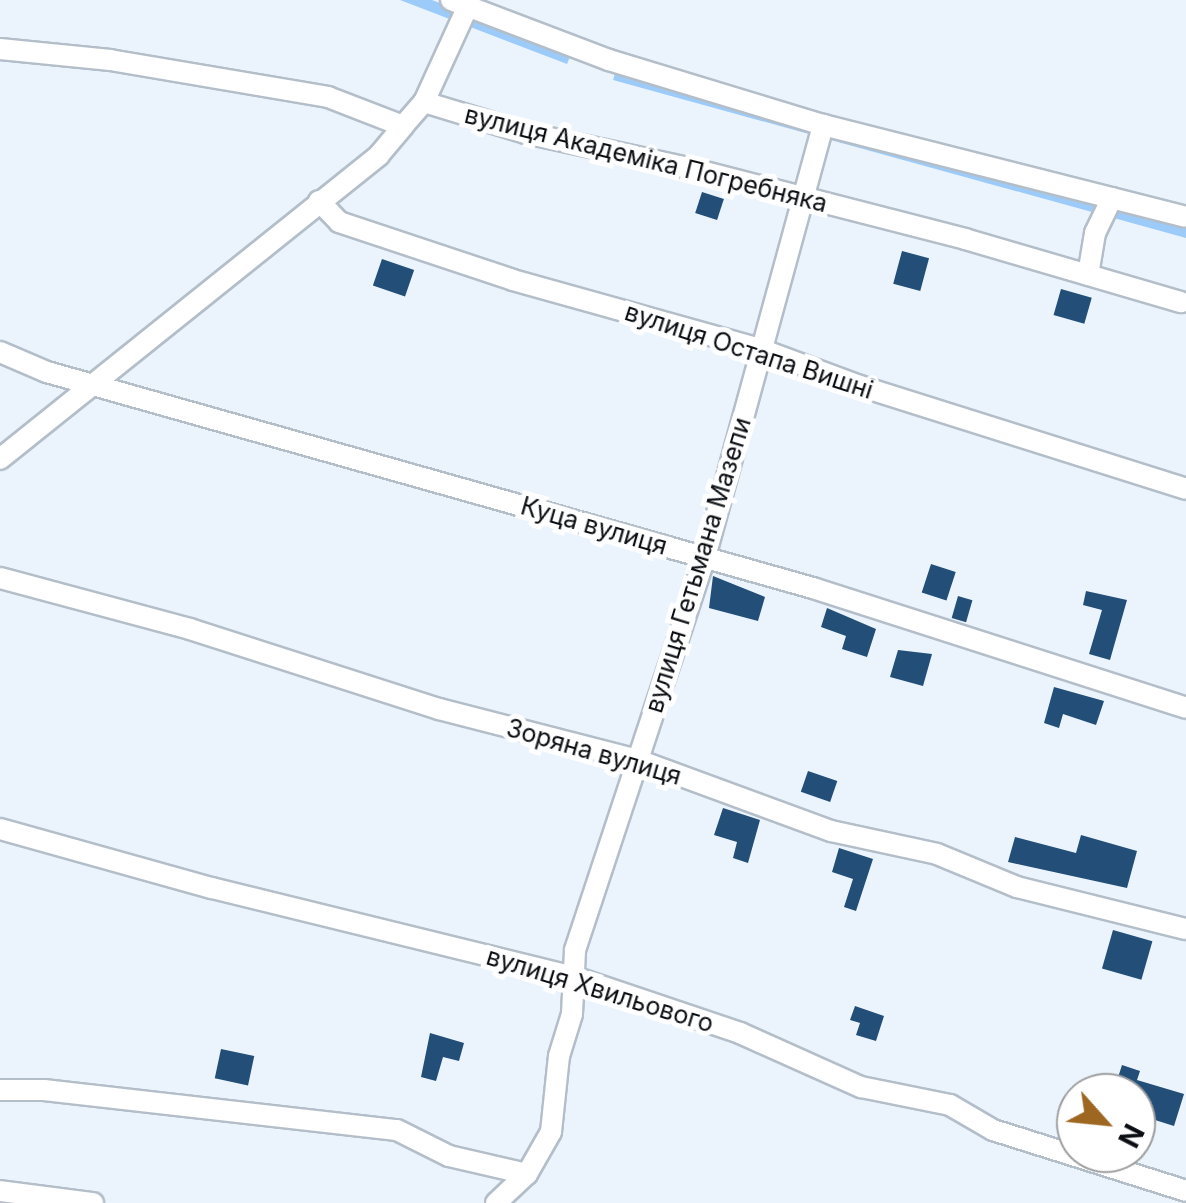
<!DOCTYPE html>
<meta charset="utf-8">
<style>
body{margin:0}
#map{position:relative;width:1186px;height:1203px;overflow:hidden;background:#ebf4fd;font-family:Inter,sans-serif}
div>[style]{position:absolute}
[style*='--x']{left:calc(var(--x)*1px);top:calc(var(--y)*1px);width:calc(var(--w)*1px);rotate:calc(var(--a)*1deg)}
.green>*{inset:0;background:#9dcbf9}
.building>*{inset:0;background:#224e77;transform-origin:0 0}
.roads{filter:drop-shadow(2px 0 #b3bec9) drop-shadow(-2px 0 #b3bec9) drop-shadow(0 2px #b3bec9) drop-shadow(0 -2px #b3bec9)}
.minor>*{height:20px;margin:-10px;padding:0 10px;transform-origin:10px;border-radius:10px;background:#fff}
span{translate:-50% -50%;white-space:nowrap;text-align:center;line-height:1.15;-webkit-text-stroke:10px #fff;paint-order:stroke}
.street-label{font-size:25px;color:#0a0d11}
.north{position:absolute;left:1056px;top:1073px;width:100px;height:100px;box-sizing:border-box;background:#fff;border:2px solid #9d9ea0;border-radius:50%;rotate:117deg;font-size:28px;font-weight:700;line-height:40px;text-align:center;color:#0a0d11}
.north::after{content:'';display:block;margin:auto;width:35px;height:45px;background:#9e6721;clip-path:polygon(50% 0,100% 100%,50% 72%,0 100%)}
</style>
<div id="map">
<div class="green">
<i style="clip-path:polygon(400px 0,432px 0,571px 54px,567px 64px)"></i>
<i style="clip-path:polygon(616px 70px,1186px 224px,1186px 238px,613px 80px)"></i>
</div>
<div class="building">
<i style="left:702px;top:192px;width:23px;height:22px;rotate:18deg"></i>
<i style="left:902px;top:251px;width:28px;height:34px;rotate:15deg"></i>
<i style="left:382px;top:259px;width:34px;height:28px;rotate:19deg"></i>
<i style="left:1061px;top:289px;width:32px;height:27px;rotate:16deg"></i>
<i style="left:931px;top:564px;width:26px;height:30px;rotate:18deg"></i>
<i style="clip-path:polygon(713px 576px,765px 597px,758px 621px,709px 608px)"></i>
<i style="clip-path:polygon(1086px 591px,1127px 600px,1110px 660px,1089px 654px,1102px 610px,1083px 605px)"></i>
<i style="left:958px;top:596px;width:15px;height:23px;rotate:16deg"></i>
<i style="clip-path:polygon(827px 608px,876px 629px,867px 657px,842px 649px,846px 636px,821px 627px)"></i>
<i style="clip-path:polygon(898px 650px,932px 654px,923px 686px,890px 677px)"></i>
<i style="clip-path:polygon(1054px 687px,1104px 701px,1096px 725px,1063px 714px,1059px 728px,1044px 723px)"></i>
<i style="left:808px;top:771px;width:31px;height:22px;rotate:19deg"></i>
<i style="clip-path:polygon(723px 808px,760px 820px,748px 863px,733px 858px,737px 842px,714px 835px)"></i>
<i style="clip-path:polygon(1081px 835px,1137px 851px,1127px 888px,1008px 862px,1015px 837px,1076px 853px)"></i>
<i style="clip-path:polygon(839px 848px,873px 859px,856px 911px,844px 907px,853px 879px,832px 872px)"></i>
<i style="left:1113px;top:930px;width:41px;height:40px;rotate:16deg"></i>
<i style="clip-path:polygon(855px 1006px,884px 1016px,876px 1041px,856px 1035px,860px 1023px,850px 1020px)"></i>
<i style="clip-path:polygon(430px 1033px,464px 1043px,459px 1061px,443px 1057px,436px 1081px,421px 1077px)"></i>
<i style="left:221px;top:1049px;width:34px;height:30px;rotate:12deg"></i>
<i style="clip-path:polygon(1122px 1065px,1140px 1071px,1137px 1080px,1184px 1094px,1174px 1126px,1136px 1114px,1136px 1093px,1113px 1093px)"></i>
</div>
<div class="roads">
<div class="minor">
<i style="--x:451;--y:0;--w:169;--a:20.8"></i>
<i style="--x:609;--y:60;--w:224;--a:16.9"></i>
<i style="--x:823;--y:125;--w:374;--a:14.2"></i>
<i style="--x:0;--y:49;--w:111;--a:5.7"></i>
<i style="--x:110;--y:60;--w:221;--a:9.6"></i>
<i style="--x:328;--y:97;--w:80;--a:21.1"></i>
<i style="--x:403;--y:126;--w:32;--a:-49"></i>
<i style="--x:424;--y:102;--w:107;--a:16.9"></i>
<i style="--x:526;--y:133;--w:175;--a:12.2"></i>
<i style="--x:697;--y:170;--w:277;--a:14.4"></i>
<i style="--x:965;--y:239;--w:225;--a:16.3"></i>
<i style="--x:424;--y:102;--w:106;--a:-65.4"></i>
<i style="--x:319;--y:201;--w:29;--a:46"></i>
<i style="--x:339;--y:222;--w:183;--a:18.4"></i>
<i style="--x:513;--y:280;--w:260;--a:15.6"></i>
<i style="--x:763;--y:350;--w:103;--a:20.4"></i>
<i style="--x:860;--y:386;--w:342;--a:17.5"></i>
<i style="--x:1088;--y:275;--w:43;--a:-80.5"></i>
<i style="--x:1095;--y:233;--w:39;--a:-64"></i>
<i style="--x:0;--y:352;--w:51;--a:23.1"></i>
<i style="--x:47;--y:372;--w:796;--a:15.75"></i>
<i style="--x:813;--y:588;--w:392;--a:17.8"></i>
<i style="--x:0;--y:459;--w:486;--a:-38.7"></i>
<i style="--x:379;--y:155;--w:38;--a:-50"></i>
<i style="--x:0;--y:578;--w:197;--a:15"></i>
<i style="--x:190;--y:629;--w:262;--a:17.8"></i>
<i style="--x:439;--y:709;--w:205;--a:14.4"></i>
<i style="--x:638;--y:760;--w:206;--a:20.2"></i>
<i style="--x:831;--y:831;--w:108;--a:12.2"></i>
<i style="--x:937;--y:854;--w:87;--a:22.4"></i>
<i style="--x:1017;--y:887;--w:174;--a:14"></i>
<i style="--x:0;--y:829;--w:220;--a:15.6"></i>
<i style="--x:212;--y:888;--w:370;--a:13.8"></i>
<i style="--x:571;--y:976;--w:178;--a:18.6"></i>
<i style="--x:740;--y:1033;--w:133;--a:24.1"></i>
<i style="--x:861;--y:1087;--w:91;--a:11.4"></i>
<i style="--x:950;--y:1105;--w:50;--a:30.2"></i>
<i style="--x:993;--y:1130;--w:202;--a:17.5"></i>
<i style="--x:0;--y:1090;--w:44;--a:0"></i>
<i style="--x:44;--y:1090;--w:355;--a:6.5"></i>
<i style="--x:397;--y:1130;--w:58;--a:26.6"></i>
<i style="--x:449;--y:1156;--w:80;--a:13"></i>
<i style="--x:0;--y:1191;--w:94;--a:7.4"></i>
<i style="--x:496;--y:1203;--w:42;--a:-43.1"></i>
<i style="--x:527;--y:1174;--w:48;--a:-60.3"></i>
<i style="--x:551;--y:1132;--w:76;--a:-84"></i>
<i style="--x:559;--y:1056;--w:44;--a:-72.8"></i>
<i style="--x:572;--y:1014;--w:64;--a:-87.3"></i>
<i style="--x:575;--y:950;--w:414;--a:-71.7"></i>
<i style="--x:705;--y:557;--w:448;--a:-74.7"></i>
</div>
</div>
<div class="street-label">
<span style="left:646px;top:159px;rotate:14deg">вулиця Академіка Погребняка</span>
<span style="left:749px;top:351px;rotate:18deg">вулиця Остапа Вишні</span>
<span style="left:594px;top:526px;rotate:16deg">Куца вулиця</span>
<span style="left:698px;top:565px;rotate:-73deg">вулиця Гетьмана Мазепи</span>
<span style="left:594px;top:752px;rotate:16deg">Зоряна вулиця</span>
<span style="left:600px;top:990px;rotate:17deg">вулиця Хвильового</span>
</div>
<div class="north">N</div>
</div>
